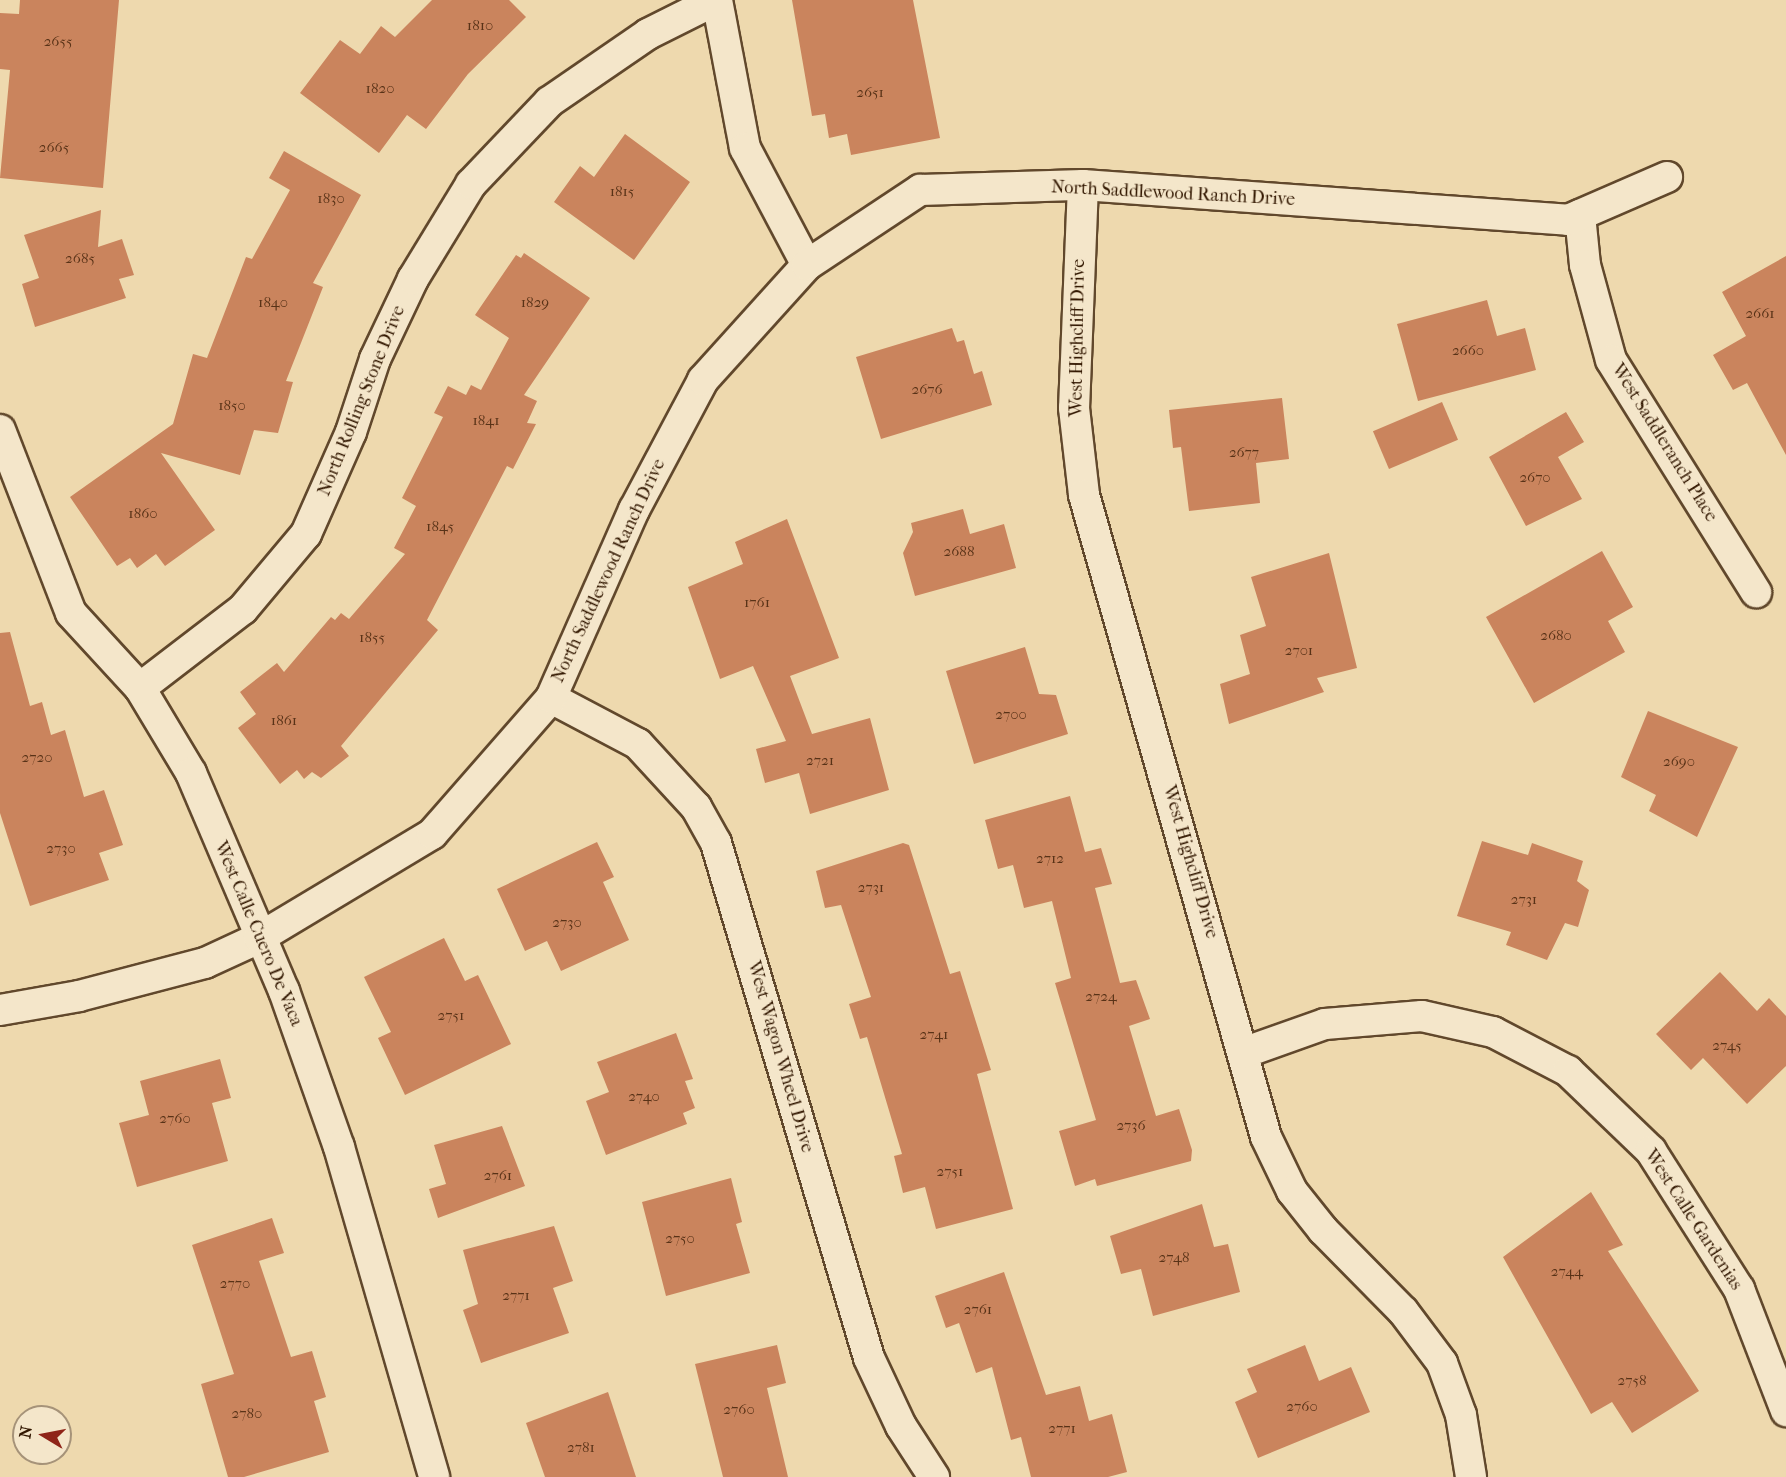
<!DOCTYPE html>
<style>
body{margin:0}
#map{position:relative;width:1786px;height:1477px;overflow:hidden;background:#eed9ae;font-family:"IM FELL French Canon",serif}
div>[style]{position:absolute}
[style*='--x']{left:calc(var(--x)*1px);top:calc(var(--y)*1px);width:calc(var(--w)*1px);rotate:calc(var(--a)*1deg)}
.building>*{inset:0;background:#ca845d;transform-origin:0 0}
.roads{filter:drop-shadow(2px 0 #61482c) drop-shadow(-2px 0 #61482c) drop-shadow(0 2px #61482c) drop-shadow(0 -2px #61482c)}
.minor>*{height:30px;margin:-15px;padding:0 15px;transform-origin:15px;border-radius:15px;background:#f4e6ca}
span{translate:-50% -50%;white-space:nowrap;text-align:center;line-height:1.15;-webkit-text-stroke:4.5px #f4e6ca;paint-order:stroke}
.number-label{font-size:15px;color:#583217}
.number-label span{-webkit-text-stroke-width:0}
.street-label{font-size:18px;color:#321700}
.north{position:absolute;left:12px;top:1405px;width:60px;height:60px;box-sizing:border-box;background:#f4e6ca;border:2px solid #a69379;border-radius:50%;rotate:280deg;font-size:16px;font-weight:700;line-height:24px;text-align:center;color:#321700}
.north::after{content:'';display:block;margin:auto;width:21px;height:27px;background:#8f2418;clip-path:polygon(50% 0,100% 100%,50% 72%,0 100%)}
</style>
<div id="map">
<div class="building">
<i style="clip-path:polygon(20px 0,119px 0,103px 188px,0 178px,10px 70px,0 69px,0 13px,19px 14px)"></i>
<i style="clip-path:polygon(432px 0,509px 0,526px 17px,468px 74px,426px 129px,407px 115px,379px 153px,300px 93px,340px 40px,360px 54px,381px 26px,395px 37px)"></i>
<i style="clip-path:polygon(792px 0,913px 0,940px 138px,851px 155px,847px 134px,829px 138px,825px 114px,812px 116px)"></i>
<i style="clip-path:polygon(625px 134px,690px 182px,634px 260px,554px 202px,580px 166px,594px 177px)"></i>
<i style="clip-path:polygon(284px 151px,361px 195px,313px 283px,323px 287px,286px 381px,293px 382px,278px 433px,254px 430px,240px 475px,161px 453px,215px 530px,165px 566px,156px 554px,137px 568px,130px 558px,117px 566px,70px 497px,173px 424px,193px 354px,207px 358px,246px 257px,252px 259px,290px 190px,269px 178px)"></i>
<i style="clip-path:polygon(101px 210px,98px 247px,122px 239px,134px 275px,119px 279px,126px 298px,35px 327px,22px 284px,39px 278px,24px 235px)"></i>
<i style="clip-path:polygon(524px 253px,590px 298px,524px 395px,537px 401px,527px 423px,536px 424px,513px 469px,507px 466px,427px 620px,438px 630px,341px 746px,349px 756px,321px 778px,312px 772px,304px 779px,297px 770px,280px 784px,238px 728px,256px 714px,240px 692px,277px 663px,284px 672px,331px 617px,335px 620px,341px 613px,349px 619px,405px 554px,394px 548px,416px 506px,402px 498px,443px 417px,434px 413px,448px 386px,466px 395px,471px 385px,481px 390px,509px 338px,475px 315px,516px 255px,521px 258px)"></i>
<i style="clip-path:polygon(1786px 256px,1786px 455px,1747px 383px,1733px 390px,1713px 355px,1746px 336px,1722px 292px)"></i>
<i style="clip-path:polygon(1487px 300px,1497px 336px,1525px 328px,1536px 370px,1418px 401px,1397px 324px)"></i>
<i style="clip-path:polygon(952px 328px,957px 342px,964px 340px,974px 374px,982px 371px,992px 405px,881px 439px,856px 357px)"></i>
<i style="clip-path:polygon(1282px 398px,1289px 459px,1256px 463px,1260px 503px,1189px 511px,1181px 447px,1173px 448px,1169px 410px)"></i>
<i style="left:1442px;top:402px;width:41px;height:75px;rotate:67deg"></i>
<i style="clip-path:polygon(1566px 412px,1584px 442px,1558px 457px,1582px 499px,1526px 526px,1489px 457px)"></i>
<i style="clip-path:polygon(963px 509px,970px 534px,1004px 524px,1016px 568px,915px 596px,903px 553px,913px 532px,911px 523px)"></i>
<i style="clip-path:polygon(787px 519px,839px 658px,790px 676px,812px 734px,870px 718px,889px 790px,810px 814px,799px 773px,765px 783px,756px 749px,786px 741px,753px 666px,720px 679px,688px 587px,743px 564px,735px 542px)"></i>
<i style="clip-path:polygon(1602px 551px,1633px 607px,1608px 621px,1625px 652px,1534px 703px,1486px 617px)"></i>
<i style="clip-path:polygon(1329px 553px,1357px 668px,1317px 678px,1324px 692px,1229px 724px,1220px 684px,1250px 674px,1240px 635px,1266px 626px,1251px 577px)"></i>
<i style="clip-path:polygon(10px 632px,30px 706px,42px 702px,51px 735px,65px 730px,84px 797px,104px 790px,123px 845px,99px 853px,109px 880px,30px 906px,0 813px,0 633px)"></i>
<i style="clip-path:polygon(1025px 647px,1039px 694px,1056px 695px,1068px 734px,974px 764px,946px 671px)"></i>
<i style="clip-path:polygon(1648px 711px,1738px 747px,1697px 837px,1649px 811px,1656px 795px,1621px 777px)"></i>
<i style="clip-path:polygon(1070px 796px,1085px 852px,1101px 848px,1112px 884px,1095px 888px,1120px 983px,1136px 980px,1150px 1019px,1129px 1026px,1156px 1116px,1179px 1109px,1192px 1150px,1191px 1161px,1097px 1186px,1095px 1179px,1075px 1186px,1059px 1131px,1096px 1120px,1055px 983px,1071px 978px,1052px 901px,1024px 908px,1013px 865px,998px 869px,985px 820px)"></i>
<i style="clip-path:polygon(1482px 841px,1528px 855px,1532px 843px,1583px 861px,1577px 881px,1589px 890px,1578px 927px,1565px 923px,1547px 960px,1506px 945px,1511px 932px,1457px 916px)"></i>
<i style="clip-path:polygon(597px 842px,614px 877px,603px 882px,629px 940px,561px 971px,547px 941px,525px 951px,497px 889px)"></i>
<i style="clip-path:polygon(903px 843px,909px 845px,950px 974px,960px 971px,991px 1070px,977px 1074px,1013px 1209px,936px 1229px,925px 1187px,903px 1193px,894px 1156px,902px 1154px,867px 1037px,860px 1039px,849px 1004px,871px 997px,841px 905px,825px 908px,816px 871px)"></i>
<i style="clip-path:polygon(444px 938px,465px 981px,478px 975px,511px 1044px,405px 1095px,378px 1038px,391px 1032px,364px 977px)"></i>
<i style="clip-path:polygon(1720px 972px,1757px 1011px,1769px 998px,1786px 1016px,1786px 1066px,1747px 1104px,1703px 1058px,1691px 1070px,1656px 1034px)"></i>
<i style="clip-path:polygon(676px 1033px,693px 1079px,685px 1081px,695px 1108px,683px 1113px,687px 1124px,606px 1155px,586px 1101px,609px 1092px,597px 1062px)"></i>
<i style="clip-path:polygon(220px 1059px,231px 1098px,212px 1103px,228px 1161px,137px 1187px,119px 1123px,149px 1115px,140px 1081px)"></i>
<i style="clip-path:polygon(502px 1126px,525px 1186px,438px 1218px,429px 1189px,446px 1184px,434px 1145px)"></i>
<i style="clip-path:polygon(731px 1178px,742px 1222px,736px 1224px,750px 1273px,666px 1296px,642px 1202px)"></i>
<i style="clip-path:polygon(1591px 1192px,1623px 1245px,1608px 1251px,1699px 1391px,1632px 1433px,1612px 1402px,1591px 1414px,1503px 1257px)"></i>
<i style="clip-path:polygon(1202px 1204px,1214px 1247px,1228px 1244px,1240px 1292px,1153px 1316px,1141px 1269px,1121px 1274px,1110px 1236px)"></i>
<i style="clip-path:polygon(272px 1218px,284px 1253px,259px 1261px,291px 1357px,312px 1351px,326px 1397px,314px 1401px,329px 1452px,244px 1477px,228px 1477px,201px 1384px,234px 1374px,192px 1245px)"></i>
<i style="clip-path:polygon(554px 1226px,573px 1281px,553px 1288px,569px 1333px,481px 1363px,463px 1310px,478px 1304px,463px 1250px)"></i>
<i style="clip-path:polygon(1004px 1272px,1046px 1395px,1080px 1386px,1089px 1421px,1112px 1414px,1127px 1472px,1108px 1477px,1031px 1477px,1021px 1437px,1011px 1440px,992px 1367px,976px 1373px,959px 1323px,946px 1328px,935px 1296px)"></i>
<i style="clip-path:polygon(777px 1345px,786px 1383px,767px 1388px,788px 1477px,723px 1477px,695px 1364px)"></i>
<i style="clip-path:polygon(1305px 1345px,1319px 1381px,1351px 1367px,1370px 1412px,1258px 1458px,1235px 1402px,1257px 1392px,1247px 1369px)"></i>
<i style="clip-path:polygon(608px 1392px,636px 1477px,545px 1477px,526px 1423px)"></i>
</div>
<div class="roads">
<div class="minor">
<i style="--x:717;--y:0;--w:151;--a:79.3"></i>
<i style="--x:745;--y:148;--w:132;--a:62.1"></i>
<i style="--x:1083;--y:185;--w:223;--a:92.3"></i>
<i style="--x:1074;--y:408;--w:88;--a:83.4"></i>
<i style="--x:1084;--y:495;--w:667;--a:74.17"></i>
<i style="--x:1266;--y:1137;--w:60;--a:64.3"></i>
<i style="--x:1292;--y:1191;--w:50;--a:51.5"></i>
<i style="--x:1323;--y:1230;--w:114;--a:45.4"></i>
<i style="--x:1403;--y:1311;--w:65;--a:53.1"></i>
<i style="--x:1442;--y:1363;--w:55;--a:69.9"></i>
<i style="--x:1461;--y:1415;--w:63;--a:80.8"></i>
<i style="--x:1580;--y:215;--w:50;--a:84.3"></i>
<i style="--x:1585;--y:265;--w:98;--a:74.7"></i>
<i style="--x:1611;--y:360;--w:274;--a:58"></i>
<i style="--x:0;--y:430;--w:196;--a:68.8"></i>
<i style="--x:71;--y:613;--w:102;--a:47.4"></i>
<i style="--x:140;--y:688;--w:99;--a:59"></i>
<i style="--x:191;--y:773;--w:237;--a:66.9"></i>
<i style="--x:284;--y:991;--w:165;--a:70.6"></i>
<i style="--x:339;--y:1147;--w:343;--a:73.9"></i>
<i style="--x:140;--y:688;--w:130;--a:-37.5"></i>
<i style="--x:243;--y:609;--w:98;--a:-50"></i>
<i style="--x:306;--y:534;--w:111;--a:-66.2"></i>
<i style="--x:351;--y:432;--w:77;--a:-71.8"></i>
<i style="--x:375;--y:359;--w:89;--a:-64.6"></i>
<i style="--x:413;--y:279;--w:111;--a:-58.6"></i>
<i style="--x:471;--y:184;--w:113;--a:-46.4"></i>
<i style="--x:549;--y:102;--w:120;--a:-34.5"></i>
<i style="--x:648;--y:34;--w:76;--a:-26.6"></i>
<i style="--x:551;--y:698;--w:98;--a:27.9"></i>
<i style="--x:638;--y:744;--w:86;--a:47.4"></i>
<i style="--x:696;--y:807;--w:41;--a:60.9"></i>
<i style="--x:716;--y:843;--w:537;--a:73.45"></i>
<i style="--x:869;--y:1358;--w:75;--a:64.8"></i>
<i style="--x:901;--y:1426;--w:61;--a:57.1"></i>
<i style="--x:0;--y:1010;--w:80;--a:-10"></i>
<i style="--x:79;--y:996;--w:130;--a:-14.7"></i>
<i style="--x:205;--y:963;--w:60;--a:-24.8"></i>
<i style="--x:259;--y:938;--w:202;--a:-31"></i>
<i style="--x:432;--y:834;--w:181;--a:-48.8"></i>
<i style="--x:551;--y:698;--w:206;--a:-66.2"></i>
<i style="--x:634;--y:510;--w:147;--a:-62"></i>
<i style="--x:703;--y:380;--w:155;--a:-47.9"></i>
<i style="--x:807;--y:265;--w:136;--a:-33.6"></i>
<i style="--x:920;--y:190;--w:163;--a:-1.8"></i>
<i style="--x:1083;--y:185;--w:486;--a:4.1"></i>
<i style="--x:1568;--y:220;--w:108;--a:-23.5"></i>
<i style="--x:1243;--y:1053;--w:87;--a:-19.5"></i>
<i style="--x:1325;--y:1024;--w:97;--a:-4.7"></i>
<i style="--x:1422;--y:1016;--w:73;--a:12.7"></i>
<i style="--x:1493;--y:1032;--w:85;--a:27.5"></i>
<i style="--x:1568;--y:1071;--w:115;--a:43.9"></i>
<i style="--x:1651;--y:1151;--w:164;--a:57.5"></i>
<i style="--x:1739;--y:1289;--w:131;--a:68.9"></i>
</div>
</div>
<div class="number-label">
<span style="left:480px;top:26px">1810</span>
<span style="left:58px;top:42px">2655</span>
<span style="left:380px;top:89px">1820</span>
<span style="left:870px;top:93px">2651</span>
<span style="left:54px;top:148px">2665</span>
<span style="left:622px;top:192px">1815</span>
<span style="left:331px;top:199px">1830</span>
<span style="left:80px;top:259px">2685</span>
<span style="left:273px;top:303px">1840</span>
<span style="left:535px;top:303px">1829</span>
<span style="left:1760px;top:314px">2661</span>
<span style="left:1468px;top:351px">2660</span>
<span style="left:927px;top:390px">2676</span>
<span style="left:232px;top:406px">1850</span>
<span style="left:486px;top:421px">1841</span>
<span style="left:1244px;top:453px">2677</span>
<span style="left:1535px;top:478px">2670</span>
<span style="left:143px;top:514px">1860</span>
<span style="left:440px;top:527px">1845</span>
<span style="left:959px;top:552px">2688</span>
<span style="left:757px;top:603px">1761</span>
<span style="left:1556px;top:636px">2680</span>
<span style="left:372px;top:638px">1855</span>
<span style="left:1299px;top:651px">2701</span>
<span style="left:1011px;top:715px">2700</span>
<span style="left:284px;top:721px">1861</span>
<span style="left:37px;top:758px">2720</span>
<span style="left:820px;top:761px">2721</span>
<span style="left:1679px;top:762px">2690</span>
<span style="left:61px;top:849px">2730</span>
<span style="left:1050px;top:859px">2712</span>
<span style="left:871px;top:888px">2731</span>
<span style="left:1524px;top:900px">2731</span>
<span style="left:567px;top:923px">2730</span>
<span style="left:1101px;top:997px">2724</span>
<span style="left:451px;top:1016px">2751</span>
<span style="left:934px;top:1035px">2741</span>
<span style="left:1727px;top:1046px">2745</span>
<span style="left:644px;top:1097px">2740</span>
<span style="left:175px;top:1119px">2760</span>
<span style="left:1131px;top:1126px">2736</span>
<span style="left:950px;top:1172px">2751</span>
<span style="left:498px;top:1176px">2761</span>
<span style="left:680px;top:1239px">2750</span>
<span style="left:1174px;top:1258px">2748</span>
<span style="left:1567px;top:1272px">2744</span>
<span style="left:235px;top:1284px">2770</span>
<span style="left:516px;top:1296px">2771</span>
<span style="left:978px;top:1310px">2761</span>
<span style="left:1632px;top:1381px">2758</span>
<span style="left:1302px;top:1407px">2760</span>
<span style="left:739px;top:1410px">2760</span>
<span style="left:247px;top:1414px">2780</span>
<span style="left:1062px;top:1429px">2771</span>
<span style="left:581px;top:1448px">2781</span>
</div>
<div class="street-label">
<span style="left:1173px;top:194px;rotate:3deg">North Saddlewood Ranch Drive</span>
<span style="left:1078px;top:338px;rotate:-89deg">West Highcliff Drive</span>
<span style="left:362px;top:401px;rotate:-68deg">North Rolling Stone Drive</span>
<span style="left:1664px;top:443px;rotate:58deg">West Saddleranch Place</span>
<span style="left:609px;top:571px;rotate:-65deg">North Saddlewood Ranch Drive</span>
<span style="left:1190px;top:862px;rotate:74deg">West Highcliff Drive</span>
<span style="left:258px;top:934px;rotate:67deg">West Calle Cuero De Vaca</span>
<span style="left:780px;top:1057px;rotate:74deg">West Wagon Wheel Drive</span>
<span style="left:1693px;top:1220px;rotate:57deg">West Calle Gardenias</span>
</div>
<div class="north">N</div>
</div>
